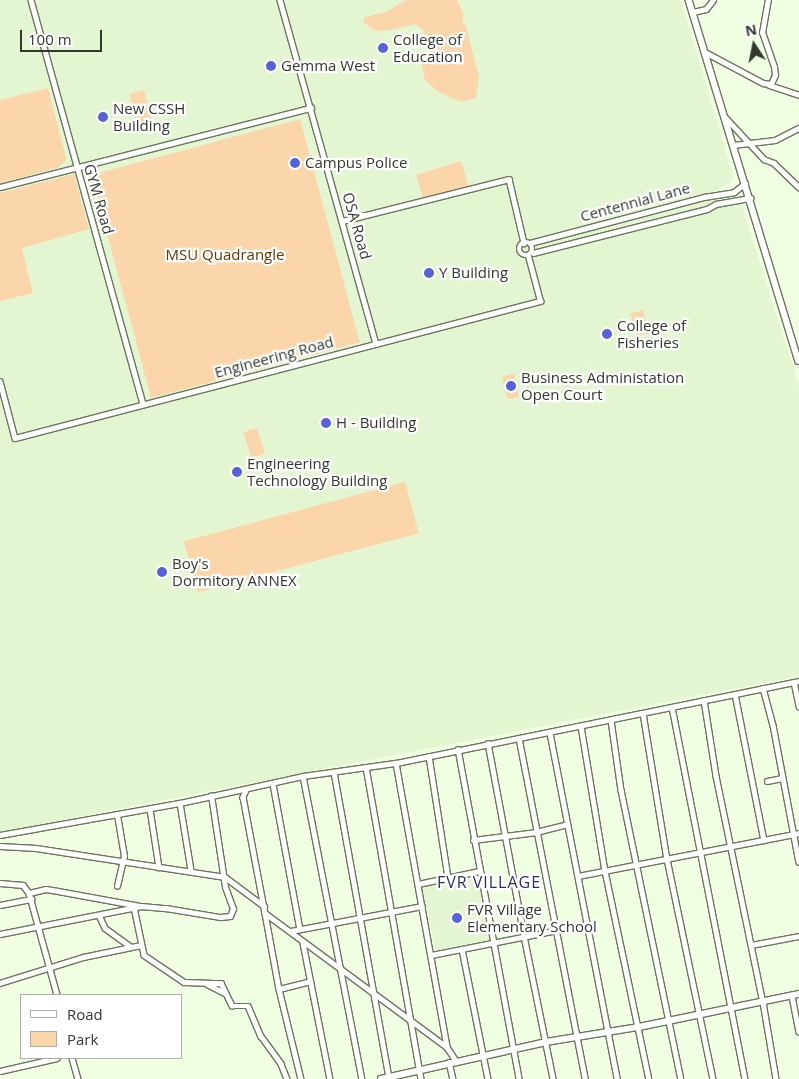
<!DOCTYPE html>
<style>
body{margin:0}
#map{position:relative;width:799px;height:1079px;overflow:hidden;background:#f0ffe1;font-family:"Open Sans",sans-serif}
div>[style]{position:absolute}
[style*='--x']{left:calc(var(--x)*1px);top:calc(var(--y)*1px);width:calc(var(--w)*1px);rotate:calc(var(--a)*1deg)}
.built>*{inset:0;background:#e3f5d1;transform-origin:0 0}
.green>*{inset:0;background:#fbd6ab;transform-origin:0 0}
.roads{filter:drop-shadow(1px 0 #69765c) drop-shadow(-1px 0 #69765c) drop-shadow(0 1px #69765c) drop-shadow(0 -1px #69765c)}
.minor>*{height:4.5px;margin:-2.25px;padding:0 2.25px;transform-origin:2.25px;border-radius:2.25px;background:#fff}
.minor>.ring{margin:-2.25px;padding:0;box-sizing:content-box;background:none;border:4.5px solid #fff;border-radius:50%}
.tertiary>*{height:5.5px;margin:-2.75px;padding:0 2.75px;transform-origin:2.75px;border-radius:2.75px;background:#fff}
.dots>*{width:14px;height:14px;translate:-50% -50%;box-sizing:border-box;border:2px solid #fff;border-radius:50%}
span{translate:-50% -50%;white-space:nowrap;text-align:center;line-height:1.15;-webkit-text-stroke:4.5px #fff;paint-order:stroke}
.poi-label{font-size:15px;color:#32382d}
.left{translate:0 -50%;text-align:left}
.street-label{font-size:15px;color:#32382d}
.park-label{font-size:15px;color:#603a00}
.neighbourhood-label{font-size:16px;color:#272e67;letter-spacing:1px}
.legend{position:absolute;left:20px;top:994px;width:162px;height:65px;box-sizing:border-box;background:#fff;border:1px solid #adafab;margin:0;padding:6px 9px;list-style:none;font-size:15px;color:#32382d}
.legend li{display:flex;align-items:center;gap:10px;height:25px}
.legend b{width:25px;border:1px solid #adafab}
.north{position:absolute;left:729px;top:20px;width:50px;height:50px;-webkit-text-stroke:4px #fff;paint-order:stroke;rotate:349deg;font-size:14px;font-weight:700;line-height:20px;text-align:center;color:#32382d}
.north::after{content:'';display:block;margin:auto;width:18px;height:22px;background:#32382d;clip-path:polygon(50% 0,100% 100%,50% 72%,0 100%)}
.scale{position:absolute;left:20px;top:30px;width:82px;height:22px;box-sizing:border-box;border:2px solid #32382d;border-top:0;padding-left:6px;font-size:15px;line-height:18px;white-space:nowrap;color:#32382d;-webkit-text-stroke:4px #fff;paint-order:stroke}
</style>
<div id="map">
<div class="built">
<i style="clip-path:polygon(0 0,681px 0,733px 176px,731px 182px,713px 193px,716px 205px,739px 202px,742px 206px,799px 386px,799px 676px,0 832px)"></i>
<i style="left:477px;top:871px;width:69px;height:57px;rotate:78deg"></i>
</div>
<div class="green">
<i style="clip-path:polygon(406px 0,457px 0,464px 16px,462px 22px,466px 26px,479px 77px,476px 98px,461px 102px,437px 91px,425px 80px,420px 59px,430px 53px,423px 29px,415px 24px,392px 30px,375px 31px,363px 22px,365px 17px,386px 12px)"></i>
<i style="clip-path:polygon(48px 88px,66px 158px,65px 162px,57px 168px,0 183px,0 100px)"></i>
<i style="left:144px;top:90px;width:33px;height:15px;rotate:76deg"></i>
<i style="left:300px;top:119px;width:231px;height:216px;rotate:75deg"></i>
<i style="left:461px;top:161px;width:28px;height:47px;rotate:73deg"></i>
<i style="clip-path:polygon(74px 174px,89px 229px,22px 248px,33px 293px,0 301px,0 193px)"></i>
<i style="left:643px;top:310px;width:24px;height:13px;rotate:75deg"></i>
<i style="left:514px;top:374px;width:23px;height:12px;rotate:77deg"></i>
<i style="left:257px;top:428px;width:27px;height:14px;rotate:73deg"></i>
<i style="left:405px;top:482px;width:53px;height:229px;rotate:75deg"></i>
</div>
<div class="roads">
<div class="minor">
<i style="--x:31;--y:0;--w:419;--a:74.5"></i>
<i style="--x:280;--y:0;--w:357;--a:74.4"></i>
<i style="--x:693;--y:12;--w:13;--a:-13"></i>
<i style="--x:706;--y:9;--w:11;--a:-52"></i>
<i style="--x:705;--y:52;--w:66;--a:28.1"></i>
<i style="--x:763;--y:83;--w:8;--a:7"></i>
<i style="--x:771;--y:84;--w:10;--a:-66"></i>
<i style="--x:775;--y:75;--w:8;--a:-97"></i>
<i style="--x:774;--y:67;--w:36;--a:-109"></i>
<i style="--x:762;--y:33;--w:34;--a:-80"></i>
<i style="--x:769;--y:85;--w:32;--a:18"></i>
<i style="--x:726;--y:118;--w:56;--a:47.2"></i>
<i style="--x:764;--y:159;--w:11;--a:22"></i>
<i style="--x:774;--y:163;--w:35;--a:44"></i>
<i style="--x:733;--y:145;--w:42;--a:-6.8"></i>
<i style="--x:775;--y:140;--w:27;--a:-27"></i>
<i style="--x:0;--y:187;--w:321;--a:-14.3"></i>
<i style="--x:342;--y:221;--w:172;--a:-14.1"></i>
<i style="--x:509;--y:179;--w:66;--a:76.8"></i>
<i class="ring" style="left:519px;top:242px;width:9.5px;height:9.5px"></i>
<i style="--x:530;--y:243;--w:180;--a:-14.8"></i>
<i style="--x:704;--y:197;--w:30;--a:-9"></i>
<i style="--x:734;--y:192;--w:14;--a:-39"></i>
<i style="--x:533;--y:253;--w:179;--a:-14.2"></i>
<i style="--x:707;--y:209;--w:10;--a:-29"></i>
<i style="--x:716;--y:204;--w:35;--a:-10"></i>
<i style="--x:0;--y:381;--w:59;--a:75.3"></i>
<i style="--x:15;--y:438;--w:543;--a:-14.63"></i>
<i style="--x:540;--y:301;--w:47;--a:-104.9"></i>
<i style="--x:794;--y:682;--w:25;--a:78"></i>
<i style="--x:763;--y:688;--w:38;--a:75"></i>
<i style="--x:773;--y:725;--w:139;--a:79.3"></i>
<i style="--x:735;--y:694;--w:149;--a:78.8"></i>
<i style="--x:704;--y:700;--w:77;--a:81"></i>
<i style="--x:716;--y:776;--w:231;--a:78.3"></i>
<i style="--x:763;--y:1002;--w:78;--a:80.4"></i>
<i style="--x:672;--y:707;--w:379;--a:78.9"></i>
<i style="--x:643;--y:713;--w:148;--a:80.7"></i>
<i style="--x:667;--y:859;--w:225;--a:78.2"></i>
<i style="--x:611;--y:720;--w:71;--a:81.9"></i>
<i style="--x:621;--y:790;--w:295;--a:78.3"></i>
<i style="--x:581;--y:726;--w:147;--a:80.6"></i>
<i style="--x:605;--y:871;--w:213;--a:78.1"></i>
<i style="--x:550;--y:733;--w:352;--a:79"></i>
<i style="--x:519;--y:738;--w:347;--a:79"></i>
<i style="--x:488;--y:743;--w:196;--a:79.4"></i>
<i style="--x:524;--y:936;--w:146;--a:78.5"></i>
<i style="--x:458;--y:749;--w:336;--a:79.5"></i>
<i style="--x:429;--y:756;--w:122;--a:81.1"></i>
<i style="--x:396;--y:763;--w:289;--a:79.8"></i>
<i style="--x:447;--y:1047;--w:17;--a:57"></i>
<i style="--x:366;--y:767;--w:317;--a:80"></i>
<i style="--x:334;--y:772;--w:310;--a:79.8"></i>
<i style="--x:303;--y:776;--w:309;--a:79"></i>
<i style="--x:767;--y:781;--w:15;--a:-11"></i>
<i style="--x:273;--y:784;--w:147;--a:79.5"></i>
<i style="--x:246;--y:790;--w:8;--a:113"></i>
<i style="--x:243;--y:797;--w:118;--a:79.3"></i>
<i style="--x:265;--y:913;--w:77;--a:79.6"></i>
<i style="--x:279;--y:989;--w:93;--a:76.3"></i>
<i style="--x:180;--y:803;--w:68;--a:80.7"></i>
<i style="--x:150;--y:809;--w:59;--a:81.2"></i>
<i style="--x:0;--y:835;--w:183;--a:-10.1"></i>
<i style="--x:180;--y:803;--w:126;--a:-12.4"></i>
<i style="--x:303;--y:776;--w:94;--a:-8"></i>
<i style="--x:396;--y:763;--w:411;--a:-11.5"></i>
<i style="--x:473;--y:840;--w:64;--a:-7.2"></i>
<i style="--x:536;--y:832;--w:32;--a:-14"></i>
<i style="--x:0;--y:846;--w:36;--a:3"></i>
<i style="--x:36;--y:848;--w:191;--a:8.7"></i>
<i style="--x:225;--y:877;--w:49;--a:36.6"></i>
<i style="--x:578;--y:876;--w:225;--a:-11"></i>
<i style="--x:0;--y:883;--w:23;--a:5"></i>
<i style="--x:23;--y:885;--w:10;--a:53"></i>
<i style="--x:29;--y:893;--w:17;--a:-13"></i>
<i style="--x:46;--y:889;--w:12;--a:9"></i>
<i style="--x:58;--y:891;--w:83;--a:10.4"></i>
<i style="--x:418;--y:884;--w:62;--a:-12"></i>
<i style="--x:117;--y:886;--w:31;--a:-77"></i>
<i style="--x:124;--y:856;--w:42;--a:-99.7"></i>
<i style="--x:29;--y:893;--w:106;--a:74.6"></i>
<i style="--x:0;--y:905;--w:32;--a:-11"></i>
<i style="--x:134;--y:907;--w:49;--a:78.2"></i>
<i style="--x:144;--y:955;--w:48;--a:34"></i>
<i style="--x:184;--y:982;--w:37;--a:2"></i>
<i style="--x:221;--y:983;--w:25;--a:64"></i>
<i style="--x:232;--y:1006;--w:16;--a:0"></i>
<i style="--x:248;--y:1006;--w:33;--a:67"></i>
<i style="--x:261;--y:1036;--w:34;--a:54"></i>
<i style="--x:281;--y:1064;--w:16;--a:68"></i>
<i style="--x:265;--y:913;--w:226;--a:36.4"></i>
<i style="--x:97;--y:915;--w:2;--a:0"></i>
<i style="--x:99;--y:915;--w:14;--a:65"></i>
<i style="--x:105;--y:928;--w:32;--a:36"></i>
<i style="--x:291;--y:931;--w:133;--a:-10.8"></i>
<i style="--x:0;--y:934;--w:144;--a:-11.2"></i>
<i style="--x:141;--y:906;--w:25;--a:5"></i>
<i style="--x:166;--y:908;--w:55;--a:9.5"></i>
<i style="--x:220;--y:917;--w:10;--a:-6"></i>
<i style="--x:230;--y:916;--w:8;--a:-67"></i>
<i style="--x:233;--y:909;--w:23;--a:-110"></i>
<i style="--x:225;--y:887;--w:92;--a:-98.7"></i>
<i style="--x:303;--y:943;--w:139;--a:78.8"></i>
<i style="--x:751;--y:945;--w:49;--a:-10.6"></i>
<i style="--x:462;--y:949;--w:133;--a:78.7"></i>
<i style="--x:431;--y:955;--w:159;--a:-11.2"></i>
<i style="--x:0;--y:983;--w:87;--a:-17.4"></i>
<i style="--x:83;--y:957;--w:59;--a:-11.7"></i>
<i style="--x:207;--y:984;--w:20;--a:27"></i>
<i style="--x:279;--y:989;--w:32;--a:-14"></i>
<i style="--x:792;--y:996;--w:36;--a:79"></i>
<i style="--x:72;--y:1058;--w:22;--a:74"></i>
<i style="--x:449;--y:1062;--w:17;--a:77"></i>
<i style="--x:0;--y:1071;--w:58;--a:-12.8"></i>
</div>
<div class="tertiary">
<i style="--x:689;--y:0;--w:377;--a:73.1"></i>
<i style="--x:381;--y:1079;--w:169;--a:-12.6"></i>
<i style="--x:546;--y:1042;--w:94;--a:-9.2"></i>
<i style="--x:639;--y:1027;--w:163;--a:-11.7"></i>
</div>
</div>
<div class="dots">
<i style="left:383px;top:48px;background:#5562d8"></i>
<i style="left:271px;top:66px;background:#5562d8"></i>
<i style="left:103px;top:117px;background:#5562d8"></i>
<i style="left:295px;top:163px;background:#5562d8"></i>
<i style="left:429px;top:273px;background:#5562d8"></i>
<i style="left:607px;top:334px;background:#5562d8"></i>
<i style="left:511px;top:386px;background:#5562d8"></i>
<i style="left:326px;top:423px;background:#5562d8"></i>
<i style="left:237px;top:472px;background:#5562d8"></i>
<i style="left:162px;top:572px;background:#5562d8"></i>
<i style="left:457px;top:918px;background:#5562d8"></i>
</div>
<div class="poi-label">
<span class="left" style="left:393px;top:48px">College of<br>Education</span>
<span class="left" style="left:281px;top:66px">Gemma West</span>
<span class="left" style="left:113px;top:117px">New CSSH<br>Building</span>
<span class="left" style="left:305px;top:163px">Campus Police</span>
<span class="left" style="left:439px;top:273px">Y Building</span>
<span class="left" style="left:617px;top:334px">College of<br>Fisheries</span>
<span class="left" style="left:521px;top:386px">Business Administation<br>Open Court</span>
<span class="left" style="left:336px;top:423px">H - Building</span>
<span class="left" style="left:247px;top:472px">Engineering<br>Technology Building</span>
<span class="left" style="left:172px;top:572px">Boy's<br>Dormitory ANNEX</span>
<span class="left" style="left:467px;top:918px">FVR Village<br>Elementary School</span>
</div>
<div class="street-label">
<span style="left:99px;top:199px;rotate:74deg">GYM Road</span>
<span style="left:635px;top:202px;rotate:-15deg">Centennial Lane</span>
<span style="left:357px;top:226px;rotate:74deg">OSA Road</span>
<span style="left:274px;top:357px;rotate:-15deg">Engineering Road</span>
</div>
<div class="park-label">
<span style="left:225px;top:255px">MSU Quadrangle</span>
</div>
<div class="neighbourhood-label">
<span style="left:489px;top:882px">FVR VILLAGE</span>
</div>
<ul class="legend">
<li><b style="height:6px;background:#fff"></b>Road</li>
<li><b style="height:14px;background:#fbd6ab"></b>Park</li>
</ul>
<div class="north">N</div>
<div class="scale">100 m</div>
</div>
